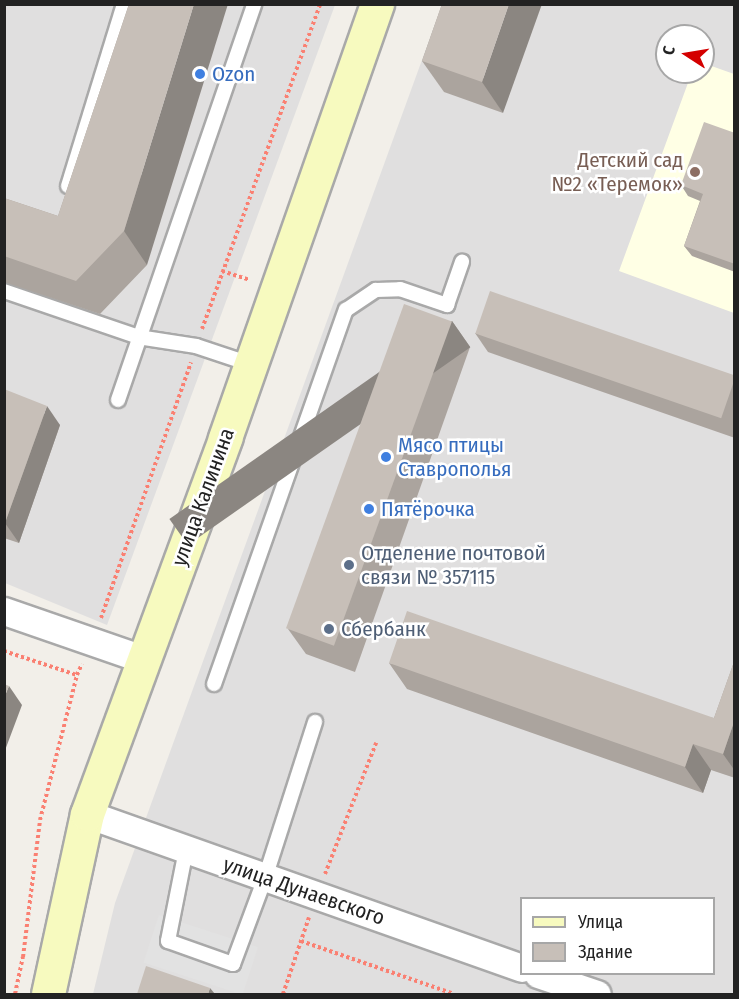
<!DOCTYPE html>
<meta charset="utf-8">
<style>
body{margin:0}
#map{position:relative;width:739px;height:999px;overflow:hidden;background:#f2efe9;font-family:"Fira Sans Condensed",sans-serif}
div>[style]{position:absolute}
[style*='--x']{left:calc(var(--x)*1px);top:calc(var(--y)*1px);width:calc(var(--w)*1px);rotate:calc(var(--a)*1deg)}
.residential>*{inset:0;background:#e0dfdf}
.education>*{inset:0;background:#ffffe5}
.parking>*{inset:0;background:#e2e2e2;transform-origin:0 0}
.path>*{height:4px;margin-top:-2px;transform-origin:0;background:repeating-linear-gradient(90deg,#fa8072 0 3px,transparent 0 6px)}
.roads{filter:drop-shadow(2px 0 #a9a9a9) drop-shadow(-2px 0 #a9a9a9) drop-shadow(0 2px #a9a9a9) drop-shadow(0 -2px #a9a9a9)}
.service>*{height:14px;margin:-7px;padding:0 7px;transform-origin:7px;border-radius:7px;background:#fff}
.minor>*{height:27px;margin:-13.5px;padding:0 13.5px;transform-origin:13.5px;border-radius:13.5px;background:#fff}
.secondary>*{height:33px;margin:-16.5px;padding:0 16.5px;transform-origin:16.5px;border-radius:16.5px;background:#f7fabf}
.wall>*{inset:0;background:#aba49e}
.shaded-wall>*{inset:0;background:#8b8681;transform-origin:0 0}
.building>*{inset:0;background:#c7bfb8;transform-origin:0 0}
.dots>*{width:16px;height:16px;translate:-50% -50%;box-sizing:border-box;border:3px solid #fff;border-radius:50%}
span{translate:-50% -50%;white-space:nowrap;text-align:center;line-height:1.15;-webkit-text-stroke:5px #fff;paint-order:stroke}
.shop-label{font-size:21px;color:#366cbe}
.left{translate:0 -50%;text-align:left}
.education-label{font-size:21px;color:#785e54}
.right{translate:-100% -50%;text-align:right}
.street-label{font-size:21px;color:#222}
.service-label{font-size:21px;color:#4e5e75}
.frame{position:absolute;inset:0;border:6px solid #222;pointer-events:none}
.legend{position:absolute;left:520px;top:897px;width:195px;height:78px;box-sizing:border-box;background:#fff;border:2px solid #a7a7a7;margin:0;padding:8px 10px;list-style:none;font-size:18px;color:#222}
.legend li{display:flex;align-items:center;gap:12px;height:30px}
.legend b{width:30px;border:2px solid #a7a7a7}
.north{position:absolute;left:655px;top:24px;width:60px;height:60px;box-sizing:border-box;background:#fff;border:2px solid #a7a7a7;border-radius:50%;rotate:282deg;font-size:16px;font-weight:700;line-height:24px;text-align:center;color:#222}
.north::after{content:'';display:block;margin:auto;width:21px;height:27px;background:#d40000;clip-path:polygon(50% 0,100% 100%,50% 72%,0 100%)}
</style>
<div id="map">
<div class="residential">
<i style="clip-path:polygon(4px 5px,335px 5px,107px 625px,5px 583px)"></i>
<i style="clip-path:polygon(evenodd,442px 5px,734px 5px,734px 994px,93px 994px,115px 903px,442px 5px,667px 36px,703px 36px,703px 72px,667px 72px,667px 36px,442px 5px,522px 898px,714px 898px,714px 974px,522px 974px,522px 898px)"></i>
</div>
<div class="education">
<i style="clip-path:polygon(703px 63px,734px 74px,734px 313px,619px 271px,692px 72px,703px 72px)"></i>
</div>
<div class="parking">
<i style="left:159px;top:915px;width:104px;height:50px;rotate:18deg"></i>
</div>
<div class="path">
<i style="--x:222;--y:271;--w:29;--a:18"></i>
<i style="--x:202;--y:329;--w:346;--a:-70"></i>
<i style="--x:101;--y:618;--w:271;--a:-70.6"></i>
<i style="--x:4;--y:651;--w:77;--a:18.2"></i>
<i style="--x:325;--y:874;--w:141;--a:-68.7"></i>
<i style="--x:301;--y:941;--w:162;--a:19.1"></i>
<i style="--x:15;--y:994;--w:38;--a:-78"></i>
<i style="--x:23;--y:957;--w:138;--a:-82.9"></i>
<i style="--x:40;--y:820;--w:150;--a:-75.7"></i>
<i style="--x:77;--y:675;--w:12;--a:-66"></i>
<i style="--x:283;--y:994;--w:81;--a:-71.3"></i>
</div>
<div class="roads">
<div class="service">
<i style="--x:68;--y:186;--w:190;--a:-72.9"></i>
<i style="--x:4;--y:291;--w:142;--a:18.9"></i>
<i style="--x:138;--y:337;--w:59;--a:8.8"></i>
<i style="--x:196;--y:346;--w:57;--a:18.4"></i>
<i style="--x:118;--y:400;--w:419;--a:-71"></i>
<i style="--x:214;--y:684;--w:397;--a:-70.6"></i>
<i style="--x:346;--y:310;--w:36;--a:-34"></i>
<i style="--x:376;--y:290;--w:24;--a:-2"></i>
<i style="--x:400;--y:289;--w:50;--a:18.8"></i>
<i style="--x:447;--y:305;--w:46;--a:-70.8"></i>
<i style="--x:186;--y:850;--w:93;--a:101.2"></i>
<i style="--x:168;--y:941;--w:69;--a:19.5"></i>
<i style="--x:233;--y:964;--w:92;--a:-69.6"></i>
<i style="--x:265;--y:878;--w:164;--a:-72.2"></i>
</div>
<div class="minor">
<i style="--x:4;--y:611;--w:147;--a:19.1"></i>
<i style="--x:87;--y:814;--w:461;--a:19.5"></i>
<i style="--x:538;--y:974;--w:62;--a:18.7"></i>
</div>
<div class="secondary">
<i style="--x:48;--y:994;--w:184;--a:-77.8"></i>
<i style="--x:87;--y:814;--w:401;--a:-69.8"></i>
<i style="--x:225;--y:438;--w:460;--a:-70.7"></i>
</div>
</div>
<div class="wall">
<i style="clip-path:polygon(129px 4px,147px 265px,100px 314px,4px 282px,4px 198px,58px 216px)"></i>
<i style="clip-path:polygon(442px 4px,503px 113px,444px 92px,422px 61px)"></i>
<i style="clip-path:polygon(735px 133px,735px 272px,692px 256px,684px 246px,700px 201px,688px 196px,681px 185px)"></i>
<i style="clip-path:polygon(452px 321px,470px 347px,355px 672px,306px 654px,288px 629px)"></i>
<i style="clip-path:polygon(475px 333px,735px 377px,735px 438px,488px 352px)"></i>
<i style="clip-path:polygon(4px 389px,60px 425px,19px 543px,4px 538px)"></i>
<i style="clip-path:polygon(735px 659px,735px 778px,711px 770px,703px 793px,407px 689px,389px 663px,714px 718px)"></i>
</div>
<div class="shaded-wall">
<i style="clip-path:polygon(194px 4px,228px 4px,147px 265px,124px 231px)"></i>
<i style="clip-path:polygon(509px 4px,542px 4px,503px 113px,482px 82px)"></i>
<i style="left:452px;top:321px;width:32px;height:345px;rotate:55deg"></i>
<i style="clip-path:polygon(47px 406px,60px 425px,19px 543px,5px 523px)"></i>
<i style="clip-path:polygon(9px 686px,22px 705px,4px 753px,4px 698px)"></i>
<i style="clip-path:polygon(733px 725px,735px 727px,735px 771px,723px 754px)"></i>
<i style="clip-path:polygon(693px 744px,711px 770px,703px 793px,685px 767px)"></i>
<i style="clip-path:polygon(210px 988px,215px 994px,208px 994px)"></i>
</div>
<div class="building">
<i style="clip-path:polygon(129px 4px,194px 4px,124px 231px,76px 281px,4px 256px,4px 198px,58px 216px)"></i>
<i style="clip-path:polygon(442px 4px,509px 4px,482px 82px,422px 61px)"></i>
<i style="clip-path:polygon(704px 122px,735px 133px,735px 264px,684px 246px,703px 194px,681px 185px)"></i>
<i style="left:490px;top:291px;width:260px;height:45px;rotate:19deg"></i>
<i style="left:404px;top:304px;width:51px;height:345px;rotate:20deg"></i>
<i style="clip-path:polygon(4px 389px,47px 406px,5px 523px,4px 523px)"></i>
<i style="clip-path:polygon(407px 611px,714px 718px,735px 659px,735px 725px,733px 725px,723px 754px,693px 744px,685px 767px,389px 663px)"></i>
<i style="clip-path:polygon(4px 684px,9px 686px,4px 698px)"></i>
<i style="clip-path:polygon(146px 966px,210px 988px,208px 994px,137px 994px)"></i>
</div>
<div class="dots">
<i style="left:200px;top:74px;background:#3f7fe0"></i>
<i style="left:695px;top:172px;background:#8d6e63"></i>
<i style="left:386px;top:457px;background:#3f7fe0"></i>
<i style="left:369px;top:509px;background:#3f7fe0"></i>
<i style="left:349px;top:565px;background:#5c6f8a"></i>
<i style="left:329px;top:629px;background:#5c6f8a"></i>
</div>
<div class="shop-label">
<span class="left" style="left:212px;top:74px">Ozon</span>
<span class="left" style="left:398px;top:457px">Мясо птицы<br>Ставрополья</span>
<span class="left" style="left:381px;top:509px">Пятёрочка</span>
</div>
<div class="education-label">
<span class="right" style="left:683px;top:172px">Детский сад<br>№2 «Теремок»</span>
</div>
<div class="street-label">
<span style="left:203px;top:497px;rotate:-70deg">улица Калинина</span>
<span style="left:304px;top:891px;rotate:19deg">улица Дунаевского</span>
</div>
<div class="service-label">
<span class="left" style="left:361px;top:565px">Отделение почтовой<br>связи № 357115</span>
<span class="left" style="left:341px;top:629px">Сбербанк</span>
</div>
<div class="frame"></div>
<ul class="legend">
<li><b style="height:8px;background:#f7fabf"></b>Улица</li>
<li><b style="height:16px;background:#c7bfb8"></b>Здание</li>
</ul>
<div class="north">С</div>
</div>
